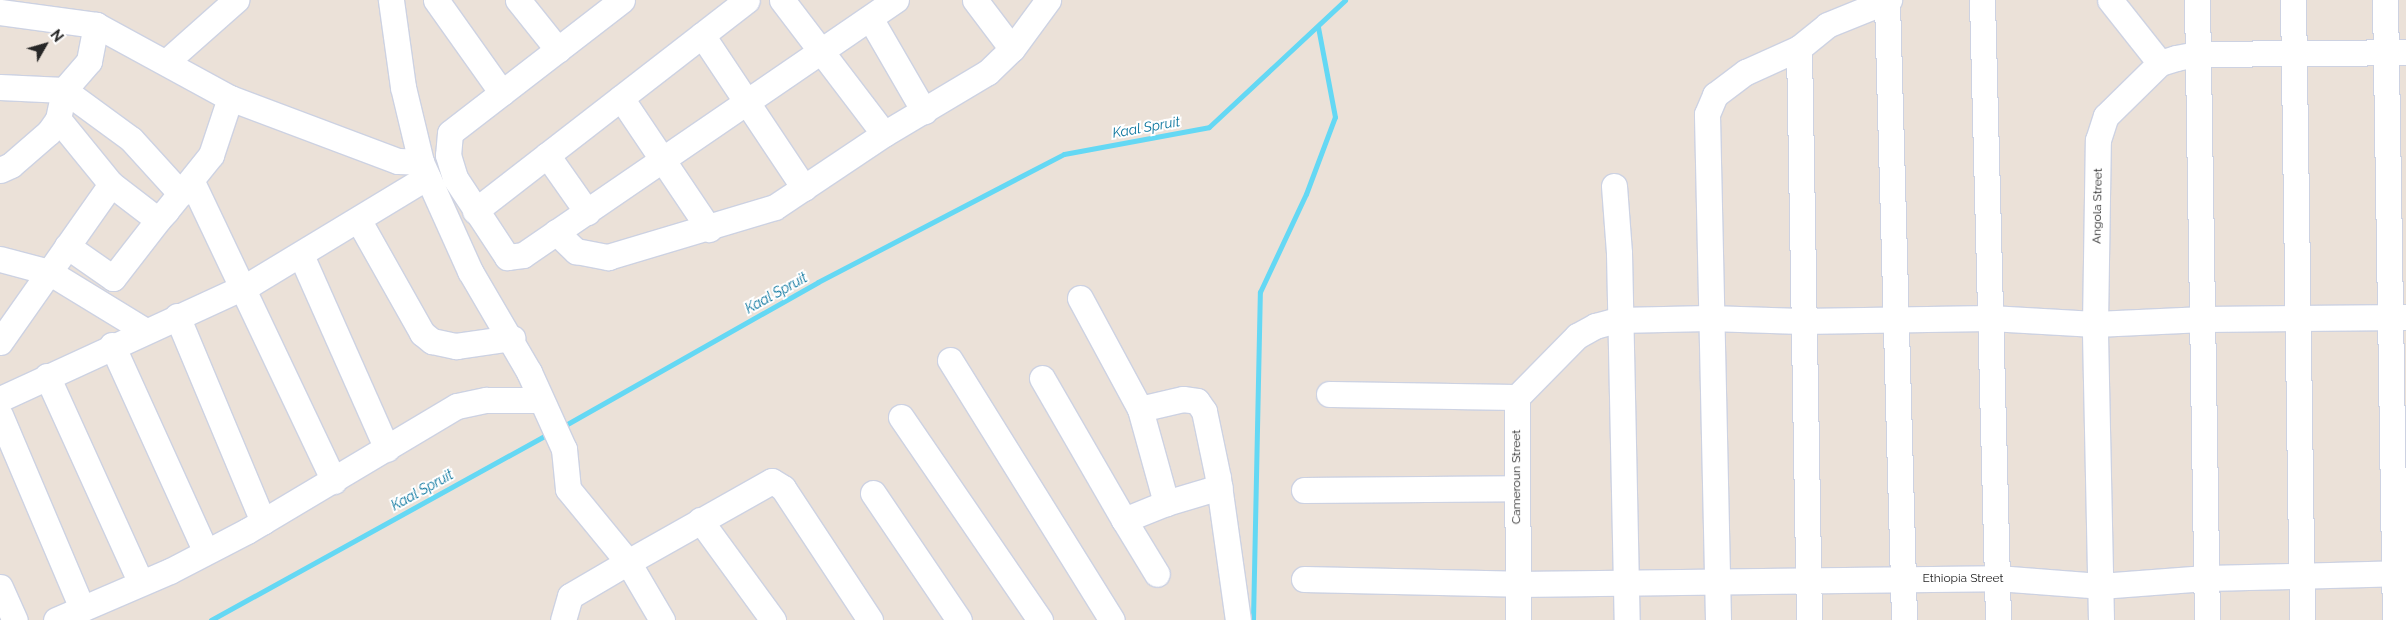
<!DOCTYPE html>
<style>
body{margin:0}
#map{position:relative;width:2406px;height:620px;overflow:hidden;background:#ebe1d8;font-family:Raleway,sans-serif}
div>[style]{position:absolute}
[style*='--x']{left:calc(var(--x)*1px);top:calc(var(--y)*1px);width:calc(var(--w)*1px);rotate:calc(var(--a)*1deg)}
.stream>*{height:5px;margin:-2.5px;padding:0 2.5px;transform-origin:2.5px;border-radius:2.5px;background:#64d8f4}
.roads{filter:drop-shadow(1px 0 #cdd2e2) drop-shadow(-1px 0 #cdd2e2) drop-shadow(0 1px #cdd2e2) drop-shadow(0 -1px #cdd2e2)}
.minor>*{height:25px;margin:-12.5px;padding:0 12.5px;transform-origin:12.5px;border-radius:12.5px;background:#fff}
span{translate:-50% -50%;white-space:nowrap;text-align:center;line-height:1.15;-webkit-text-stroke:4px #fff;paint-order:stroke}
.street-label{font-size:12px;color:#272727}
.water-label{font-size:14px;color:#06739c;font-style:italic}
.north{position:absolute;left:20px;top:20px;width:50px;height:50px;-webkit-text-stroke:4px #fff;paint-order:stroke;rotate:52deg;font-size:14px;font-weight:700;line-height:20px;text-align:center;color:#272727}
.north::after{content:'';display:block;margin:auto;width:18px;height:22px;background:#272727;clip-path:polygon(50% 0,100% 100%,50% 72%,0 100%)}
</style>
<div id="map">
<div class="stream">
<i style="--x:562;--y:427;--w:294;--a:-29.5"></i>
<i style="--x:818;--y:282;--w:277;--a:-27.5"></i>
<i style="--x:1064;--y:154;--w:147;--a:-10.5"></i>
<i style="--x:1209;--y:127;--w:186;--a:-43"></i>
<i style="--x:211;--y:620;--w:387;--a:-28.9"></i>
<i style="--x:1253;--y:620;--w:328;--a:-88.8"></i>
<i style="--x:1260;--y:292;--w:108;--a:-64.9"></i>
<i style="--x:1306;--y:194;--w:82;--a:-69.4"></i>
<i style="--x:1335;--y:117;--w:92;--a:-100.7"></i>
</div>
<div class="roads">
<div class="minor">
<i style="--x:436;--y:0;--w:114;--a:54.6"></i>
<i style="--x:518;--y:0;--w:64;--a:51.3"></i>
<i style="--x:622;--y:0;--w:217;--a:142.3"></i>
<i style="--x:450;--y:133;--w:22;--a:95"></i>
<i style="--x:448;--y:155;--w:24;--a:73"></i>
<i style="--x:455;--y:178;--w:95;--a:56.6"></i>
<i style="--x:507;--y:257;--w:16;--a:-7"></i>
<i style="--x:523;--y:255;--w:452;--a:-34.4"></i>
<i style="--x:782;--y:0;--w:168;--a:52.7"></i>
<i style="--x:975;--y:0;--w:61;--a:52.9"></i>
<i style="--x:1982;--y:0;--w:620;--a:88.52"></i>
<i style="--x:2110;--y:0;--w:80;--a:51.6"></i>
<i style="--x:2197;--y:0;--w:620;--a:89.08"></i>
<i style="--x:2293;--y:0;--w:620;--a:89.17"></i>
<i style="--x:2385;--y:0;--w:620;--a:89.08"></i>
<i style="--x:1887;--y:2;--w:618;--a:88.42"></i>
<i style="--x:0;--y:12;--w:97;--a:7.7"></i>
<i style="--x:96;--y:25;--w:153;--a:28.6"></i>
<i style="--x:230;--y:98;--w:179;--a:20.6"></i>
<i style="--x:398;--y:161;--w:23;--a:2"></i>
<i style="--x:421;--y:162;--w:77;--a:-103.5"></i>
<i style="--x:403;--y:87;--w:88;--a:-97.9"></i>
<i style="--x:870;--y:18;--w:108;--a:59.9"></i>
<i style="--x:702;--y:35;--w:184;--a:56.3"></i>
<i style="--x:1799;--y:48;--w:572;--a:89"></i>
<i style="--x:166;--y:62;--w:94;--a:-41.5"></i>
<i style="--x:0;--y:87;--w:64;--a:2.7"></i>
<i style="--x:64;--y:90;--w:38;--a:-49"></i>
<i style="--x:89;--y:61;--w:37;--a:-79"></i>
<i style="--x:621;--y:98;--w:158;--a:56.1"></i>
<i style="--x:58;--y:119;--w:84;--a:50.8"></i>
<i style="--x:547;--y:155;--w:70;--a:54.9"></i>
<i style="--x:421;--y:162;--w:120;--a:65.8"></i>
<i style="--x:470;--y:271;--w:117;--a:59.7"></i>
<i style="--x:529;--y:372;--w:85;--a:65.6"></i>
<i style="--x:564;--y:449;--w:40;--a:84.3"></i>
<i style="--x:568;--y:489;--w:94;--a:50.6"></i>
<i style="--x:628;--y:562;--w:67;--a:149.6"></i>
<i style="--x:570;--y:596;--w:25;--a:106"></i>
<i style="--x:0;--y:170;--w:12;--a:-24"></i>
<i style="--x:11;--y:165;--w:50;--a:-41"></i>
<i style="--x:49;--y:132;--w:16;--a:-55"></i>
<i style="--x:58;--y:119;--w:30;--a:-78"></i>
<i style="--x:64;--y:90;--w:83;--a:36.2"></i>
<i style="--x:131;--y:139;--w:74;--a:47.7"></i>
<i style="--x:192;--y:182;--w:331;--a:64.6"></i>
<i style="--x:1614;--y:186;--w:67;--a:85.7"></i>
<i style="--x:1619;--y:253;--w:367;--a:88.8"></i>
<i style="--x:475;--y:211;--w:344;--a:-37.8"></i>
<i style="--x:359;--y:221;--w:129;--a:60.6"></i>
<i style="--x:422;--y:333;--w:13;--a:39"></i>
<i style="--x:432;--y:341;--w:25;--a:12"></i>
<i style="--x:456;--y:346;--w:57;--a:-8.1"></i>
<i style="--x:556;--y:232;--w:28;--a:44"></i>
<i style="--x:576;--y:251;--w:33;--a:11"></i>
<i style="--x:608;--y:257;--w:174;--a:-16.7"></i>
<i style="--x:775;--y:207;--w:131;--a:-33.8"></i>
<i style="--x:884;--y:134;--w:121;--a:-30.8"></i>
<i style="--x:988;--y:72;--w:33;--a:-44"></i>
<i style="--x:1012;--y:49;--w:61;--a:-53.7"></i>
<i style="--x:67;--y:246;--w:56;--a:34.8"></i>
<i style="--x:113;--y:278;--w:73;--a:-52.2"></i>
<i style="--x:301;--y:255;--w:212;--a:66.1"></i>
<i style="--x:0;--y:259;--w:51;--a:14.9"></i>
<i style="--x:49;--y:272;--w:111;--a:31.4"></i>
<i style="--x:1080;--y:298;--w:126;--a:61.6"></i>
<i style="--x:1140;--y:409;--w:44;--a:-13.1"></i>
<i style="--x:1183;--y:399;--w:14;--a:8"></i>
<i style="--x:1197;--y:401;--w:12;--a:55"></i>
<i style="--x:1204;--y:411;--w:68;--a:78.2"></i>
<i style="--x:1218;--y:478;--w:143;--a:82"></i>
<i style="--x:177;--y:316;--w:223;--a:67.3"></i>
<i style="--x:0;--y:342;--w:193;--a:-54.9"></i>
<i style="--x:111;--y:184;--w:59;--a:37.5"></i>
<i style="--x:158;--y:220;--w:12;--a:-48"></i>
<i style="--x:166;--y:211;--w:72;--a:-51.2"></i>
<i style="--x:211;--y:155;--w:60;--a:-71.6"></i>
<i style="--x:112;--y:345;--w:227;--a:65.6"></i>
<i style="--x:950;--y:360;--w:306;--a:58.1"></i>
<i style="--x:47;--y:376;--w:227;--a:65.6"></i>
<i style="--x:1042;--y:378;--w:164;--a:60"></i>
<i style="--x:1124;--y:520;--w:45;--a:-22"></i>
<i style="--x:1329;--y:394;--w:188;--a:0.9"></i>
<i style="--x:0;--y:399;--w:277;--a:-24.7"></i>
<i style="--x:252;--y:283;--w:205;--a:-31.2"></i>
<i style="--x:1140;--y:409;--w:98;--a:74.5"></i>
<i style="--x:1166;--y:503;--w:56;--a:-16.5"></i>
<i style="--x:0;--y:415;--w:210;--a:67"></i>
<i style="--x:901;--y:417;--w:246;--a:55.6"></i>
<i style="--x:1304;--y:490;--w:213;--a:-0.5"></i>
<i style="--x:873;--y:493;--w:153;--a:55.9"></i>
<i style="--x:700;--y:520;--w:124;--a:53.9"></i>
<i style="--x:1124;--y:520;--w:63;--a:58.6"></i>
<i style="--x:1304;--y:579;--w:214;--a:1.3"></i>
<i style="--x:1518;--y:584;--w:479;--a:-0.7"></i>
<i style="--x:1997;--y:578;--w:103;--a:4.4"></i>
<i style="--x:2100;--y:586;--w:106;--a:-4.3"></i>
<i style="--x:2206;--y:578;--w:200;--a:-1.4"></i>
<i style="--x:0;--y:587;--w:36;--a:66"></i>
<i style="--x:56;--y:620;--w:124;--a:-23.3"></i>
<i style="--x:170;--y:571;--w:87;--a:-27.5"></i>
<i style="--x:247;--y:531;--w:244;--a:-30.8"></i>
<i style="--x:457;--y:406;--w:30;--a:-12"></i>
<i style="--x:486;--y:400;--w:55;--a:0"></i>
<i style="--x:662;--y:620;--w:67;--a:-120.4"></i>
<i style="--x:628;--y:562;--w:165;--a:-29.4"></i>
<i style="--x:772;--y:481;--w:13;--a:32"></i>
<i style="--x:783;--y:488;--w:158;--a:56.6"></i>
<i style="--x:1518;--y:620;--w:223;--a:-90.3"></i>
<i style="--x:1517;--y:397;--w:86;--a:-45.5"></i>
<i style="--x:1577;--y:336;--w:21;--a:-29"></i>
<i style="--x:1595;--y:326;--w:24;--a:-15"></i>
<i style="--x:1618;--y:320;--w:91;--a:-1.3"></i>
<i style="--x:1709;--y:318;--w:92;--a:1.9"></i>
<i style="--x:1801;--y:321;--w:189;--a:-0.9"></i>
<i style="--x:1990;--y:318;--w:105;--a:3.3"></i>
<i style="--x:2095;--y:324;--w:109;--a:-2.6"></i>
<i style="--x:2204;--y:319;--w:202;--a:-0.6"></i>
<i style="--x:1718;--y:620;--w:506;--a:-91.25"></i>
<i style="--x:1707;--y:114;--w:21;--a:-67"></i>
<i style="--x:1715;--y:95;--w:39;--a:-37"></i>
<i style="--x:1746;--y:72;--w:58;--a:-24.4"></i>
<i style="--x:1799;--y:48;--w:36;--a:-39"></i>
<i style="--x:1827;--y:25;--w:67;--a:-22"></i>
<i style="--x:2101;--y:620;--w:296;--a:-91.2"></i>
<i style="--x:2095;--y:324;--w:184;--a:-89.1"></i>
<i style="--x:2098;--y:140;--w:25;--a:-72"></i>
<i style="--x:2106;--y:116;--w:76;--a:-44.5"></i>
<i style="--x:2160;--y:63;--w:17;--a:-17"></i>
<i style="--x:2176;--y:58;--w:20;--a:-11"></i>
<i style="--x:2196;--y:54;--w:210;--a:-0.5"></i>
</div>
</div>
<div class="street-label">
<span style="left:2098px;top:206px;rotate:-89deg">Angola Street</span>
<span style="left:1517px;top:477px;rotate:-90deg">Cameroun Street</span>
<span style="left:1963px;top:579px">Ethiopia Street</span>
</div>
<div class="water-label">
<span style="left:1146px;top:127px;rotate:-10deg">Kaal Spruit</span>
<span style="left:776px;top:293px;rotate:-29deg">Kaal Spruit</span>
<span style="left:422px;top:490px;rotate:-29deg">Kaal Spruit</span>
</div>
<div class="north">N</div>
</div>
